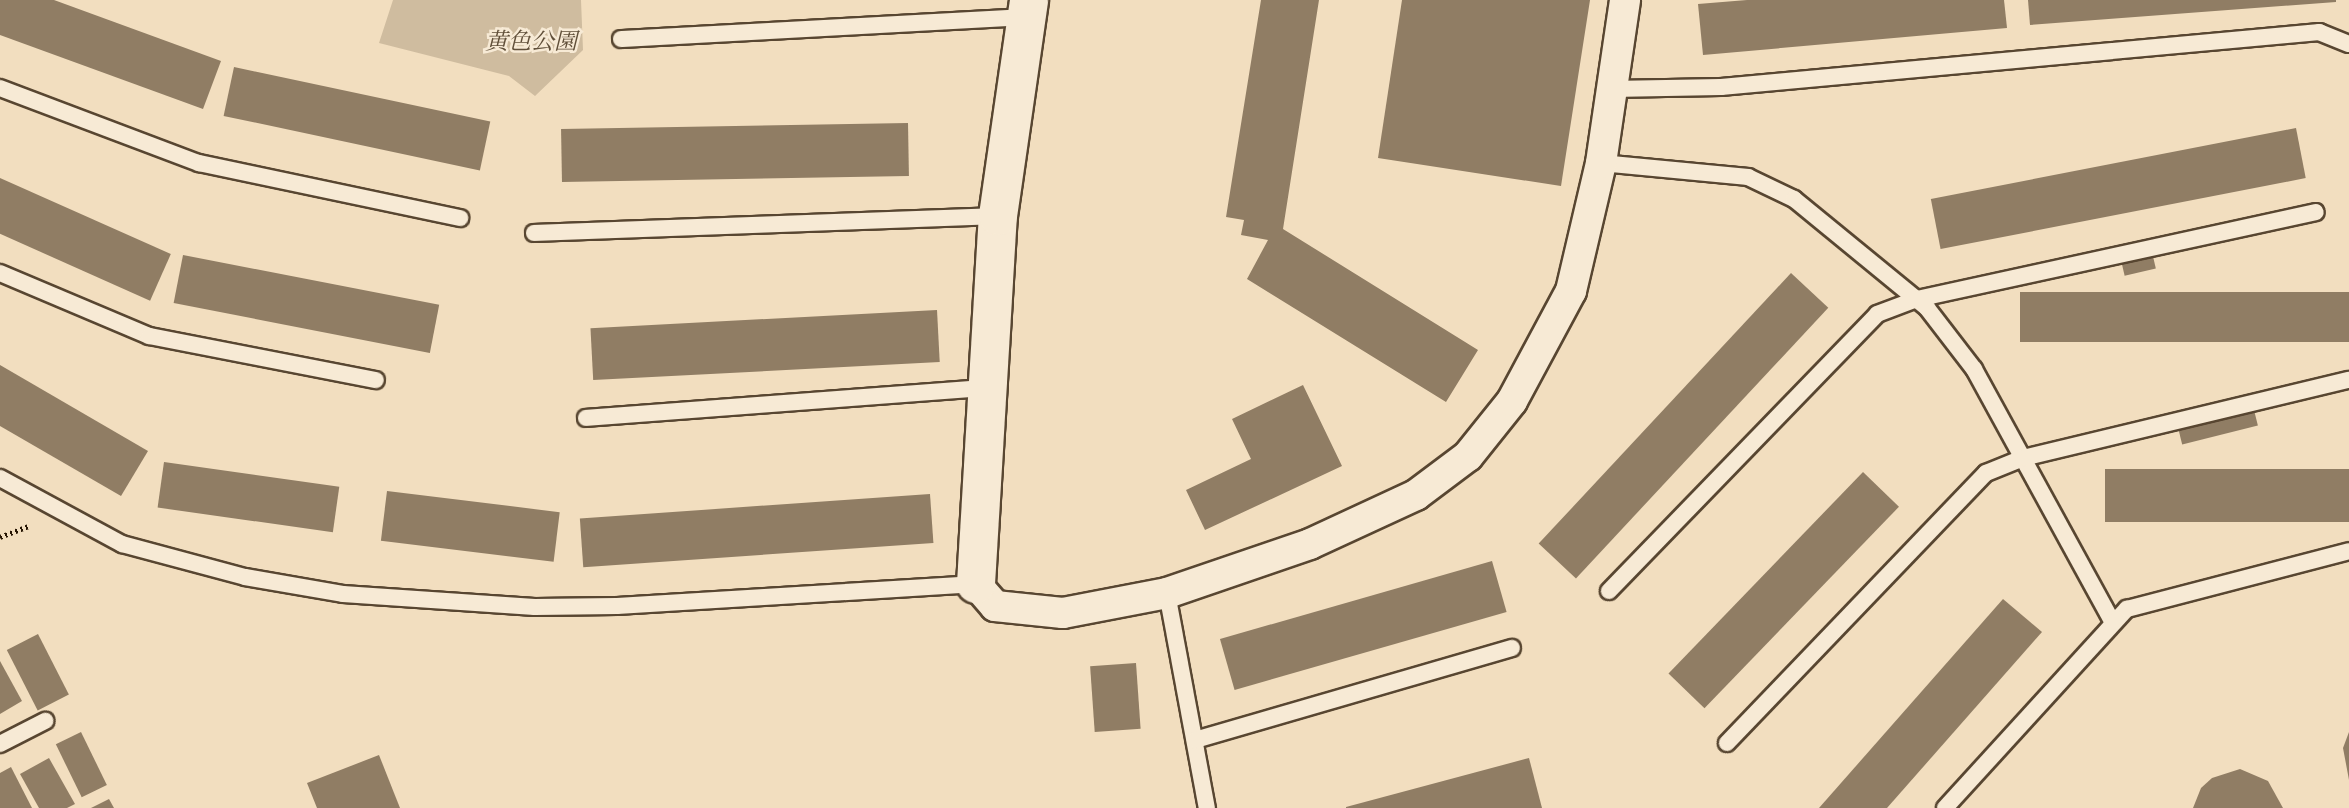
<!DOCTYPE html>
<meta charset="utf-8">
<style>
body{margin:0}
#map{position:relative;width:2349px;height:808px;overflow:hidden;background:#f2debf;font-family:"Gentium Book Plus","Noto Serif JP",serif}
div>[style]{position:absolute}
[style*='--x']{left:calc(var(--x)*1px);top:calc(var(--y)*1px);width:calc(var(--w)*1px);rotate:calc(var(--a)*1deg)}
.green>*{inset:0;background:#cfbc9f}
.building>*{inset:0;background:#907d64;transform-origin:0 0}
.path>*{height:4.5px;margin-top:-2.25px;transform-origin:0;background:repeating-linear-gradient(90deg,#251402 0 2px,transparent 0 5.5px)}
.roads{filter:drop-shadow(2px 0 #584631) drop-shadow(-2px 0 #584631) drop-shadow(0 2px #584631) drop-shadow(0 -2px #584631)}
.service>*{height:16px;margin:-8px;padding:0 8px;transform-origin:8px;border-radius:8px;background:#f7ead5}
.minor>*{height:30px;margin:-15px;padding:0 15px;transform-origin:15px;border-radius:15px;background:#f7ead5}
.tertiary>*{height:38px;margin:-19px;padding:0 19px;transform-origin:19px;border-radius:19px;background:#f7ead5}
span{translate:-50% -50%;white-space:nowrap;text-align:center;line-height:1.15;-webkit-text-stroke:5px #f7ead5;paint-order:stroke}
.park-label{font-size:23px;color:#604f39;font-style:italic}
</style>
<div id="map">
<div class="green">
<i style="clip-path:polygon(393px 0,581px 0,583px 50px,535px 96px,509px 76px,379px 43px)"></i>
</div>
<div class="building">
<i style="clip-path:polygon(0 0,54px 0,221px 61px,203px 109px,0 35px)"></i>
<i style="clip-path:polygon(1261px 0,1319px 0,1283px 229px,1478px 350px,1446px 402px,1247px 279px,1268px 240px,1241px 235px,1244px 220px,1226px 217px)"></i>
<i style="clip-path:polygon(1402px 0,1590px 0,1561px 186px,1378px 158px)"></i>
<i style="clip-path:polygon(1747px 0,2004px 0,2007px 28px,1703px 55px,1698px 4px)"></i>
<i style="clip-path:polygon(2028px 0,2336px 0,2336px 2px,2030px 25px)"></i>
<i style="left:234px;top:67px;width:262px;height:50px;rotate:12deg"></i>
<i style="left:908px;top:123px;width:53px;height:347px;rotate:89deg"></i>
<i style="left:2296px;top:128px;width:51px;height:372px;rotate:79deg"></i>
<i style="left:0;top:178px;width:187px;height:51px;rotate:24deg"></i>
<i style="left:2152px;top:252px;width:17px;height:32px;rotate:77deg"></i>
<i style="left:183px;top:255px;width:261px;height:49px;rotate:11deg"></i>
<i style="left:1791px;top:273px;width:51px;height:370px;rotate:43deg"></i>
<i style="left:2349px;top:292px;width:50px;height:329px;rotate:90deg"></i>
<i style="left:937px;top:310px;width:52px;height:347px;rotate:87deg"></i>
<i style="clip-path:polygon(0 365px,148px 451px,121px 496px,0 426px)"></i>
<i style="clip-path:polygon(1303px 385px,1342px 466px,1205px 530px,1186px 490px,1251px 459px,1232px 419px)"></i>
<i style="left:2254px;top:410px;width:16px;height:78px;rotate:76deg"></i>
<i style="left:164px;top:462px;width:177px;height:46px;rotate:8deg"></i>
<i style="left:2349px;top:469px;width:53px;height:244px;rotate:90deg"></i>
<i style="left:1863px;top:472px;width:50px;height:280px;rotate:44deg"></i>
<i style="left:387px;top:491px;width:174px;height:50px;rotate:7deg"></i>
<i style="left:930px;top:494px;width:49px;height:351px;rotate:86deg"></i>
<i style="left:1492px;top:561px;width:53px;height:283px;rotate:74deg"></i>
<i style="clip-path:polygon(2003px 599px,2042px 632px,1887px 808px,1819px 808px)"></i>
<i style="left:38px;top:634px;width:68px;height:35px;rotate:63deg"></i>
<i style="clip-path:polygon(0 661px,22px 701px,0 714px)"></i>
<i style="left:1136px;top:663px;width:66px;height:46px;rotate:86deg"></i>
<i style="left:81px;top:732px;width:59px;height:28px;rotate:64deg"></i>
<i style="clip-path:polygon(2349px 732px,2349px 780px,2343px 748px)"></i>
<i style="clip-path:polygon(379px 755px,400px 808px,317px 808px,307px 783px)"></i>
<i style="clip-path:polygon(49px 758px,75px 804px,67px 808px,39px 808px,20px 774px)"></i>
<i style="clip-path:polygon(1529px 758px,1542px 808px,1346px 808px,1346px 807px)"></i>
<i style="clip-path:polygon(11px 767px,32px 808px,0 808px,0 773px)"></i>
<i style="clip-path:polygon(2240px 769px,2268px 781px,2283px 808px,2193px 808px,2201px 788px,2212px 778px)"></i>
<i style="clip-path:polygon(109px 799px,114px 808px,91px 808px)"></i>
</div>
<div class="path">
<i style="--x:0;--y:537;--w:31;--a:-21"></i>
</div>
<div class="roads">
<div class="service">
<i style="--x:621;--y:39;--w:407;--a:-3.1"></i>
<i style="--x:0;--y:88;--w:213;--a:20.7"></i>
<i style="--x:199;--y:163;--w:267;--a:11.9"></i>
<i style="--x:1611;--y:89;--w:110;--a:-1"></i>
<i style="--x:1721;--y:87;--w:601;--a:-5.25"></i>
<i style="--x:2319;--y:32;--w:32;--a:22"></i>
<i style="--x:1601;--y:163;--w:148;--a:5.4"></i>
<i style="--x:1748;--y:177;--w:51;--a:25.6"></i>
<i style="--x:1794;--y:199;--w:172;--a:39.3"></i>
<i style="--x:1927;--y:308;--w:77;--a:52.4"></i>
<i style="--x:1974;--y:369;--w:287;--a:61.3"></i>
<i style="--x:534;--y:233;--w:464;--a:-2.1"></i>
<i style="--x:0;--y:273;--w:162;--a:22.9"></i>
<i style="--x:149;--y:336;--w:231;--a:11"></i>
<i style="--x:586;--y:418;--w:401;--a:-4.3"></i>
<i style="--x:0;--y:478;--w:139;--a:28.4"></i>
<i style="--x:122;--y:544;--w:127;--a:15"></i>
<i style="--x:245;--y:577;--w:99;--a:9.8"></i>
<i style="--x:343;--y:594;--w:192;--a:3.9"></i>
<i style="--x:535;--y:607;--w:82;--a:-0.7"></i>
<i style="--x:617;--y:606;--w:360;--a:-3.5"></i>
<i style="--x:1609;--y:591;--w:385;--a:-45.9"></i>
<i style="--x:1877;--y:314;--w:43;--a:-20.6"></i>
<i style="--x:1917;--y:299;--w:408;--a:-12.3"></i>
<i style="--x:1167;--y:593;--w:219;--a:79.5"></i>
<i style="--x:1195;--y:740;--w:330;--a:-16.2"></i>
<i style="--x:1727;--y:743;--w:374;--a:-46.2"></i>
<i style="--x:1986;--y:473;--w:40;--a:-22"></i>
<i style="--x:2023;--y:458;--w:335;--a:-13.5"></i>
<i style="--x:0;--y:744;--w:51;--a:-27.1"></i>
<i style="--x:1945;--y:808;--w:270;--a:-47.6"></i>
<i style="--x:2127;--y:609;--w:229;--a:-14.6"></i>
</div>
<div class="minor">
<i style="--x:976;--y:584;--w:29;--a:49"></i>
<i style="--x:995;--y:606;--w:68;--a:5.9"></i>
<i style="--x:1063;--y:613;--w:106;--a:-10.9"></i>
<i style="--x:1167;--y:593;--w:151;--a:-18.9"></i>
<i style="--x:1310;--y:544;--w:117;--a:-24.8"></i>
<i style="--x:1416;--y:495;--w:65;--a:-36.9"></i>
<i style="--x:1468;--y:456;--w:70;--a:-51.3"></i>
<i style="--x:1512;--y:401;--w:125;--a:-61.8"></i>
<i style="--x:1571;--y:291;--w:131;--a:-76.8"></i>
<i style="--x:1601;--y:163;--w:165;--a:-81.6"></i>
</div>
<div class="tertiary">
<i style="--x:976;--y:584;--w:369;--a:-86.6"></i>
<i style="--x:998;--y:216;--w:218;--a:-81.8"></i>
</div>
</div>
<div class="park-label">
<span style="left:531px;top:41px">黄色公園</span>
</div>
</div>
